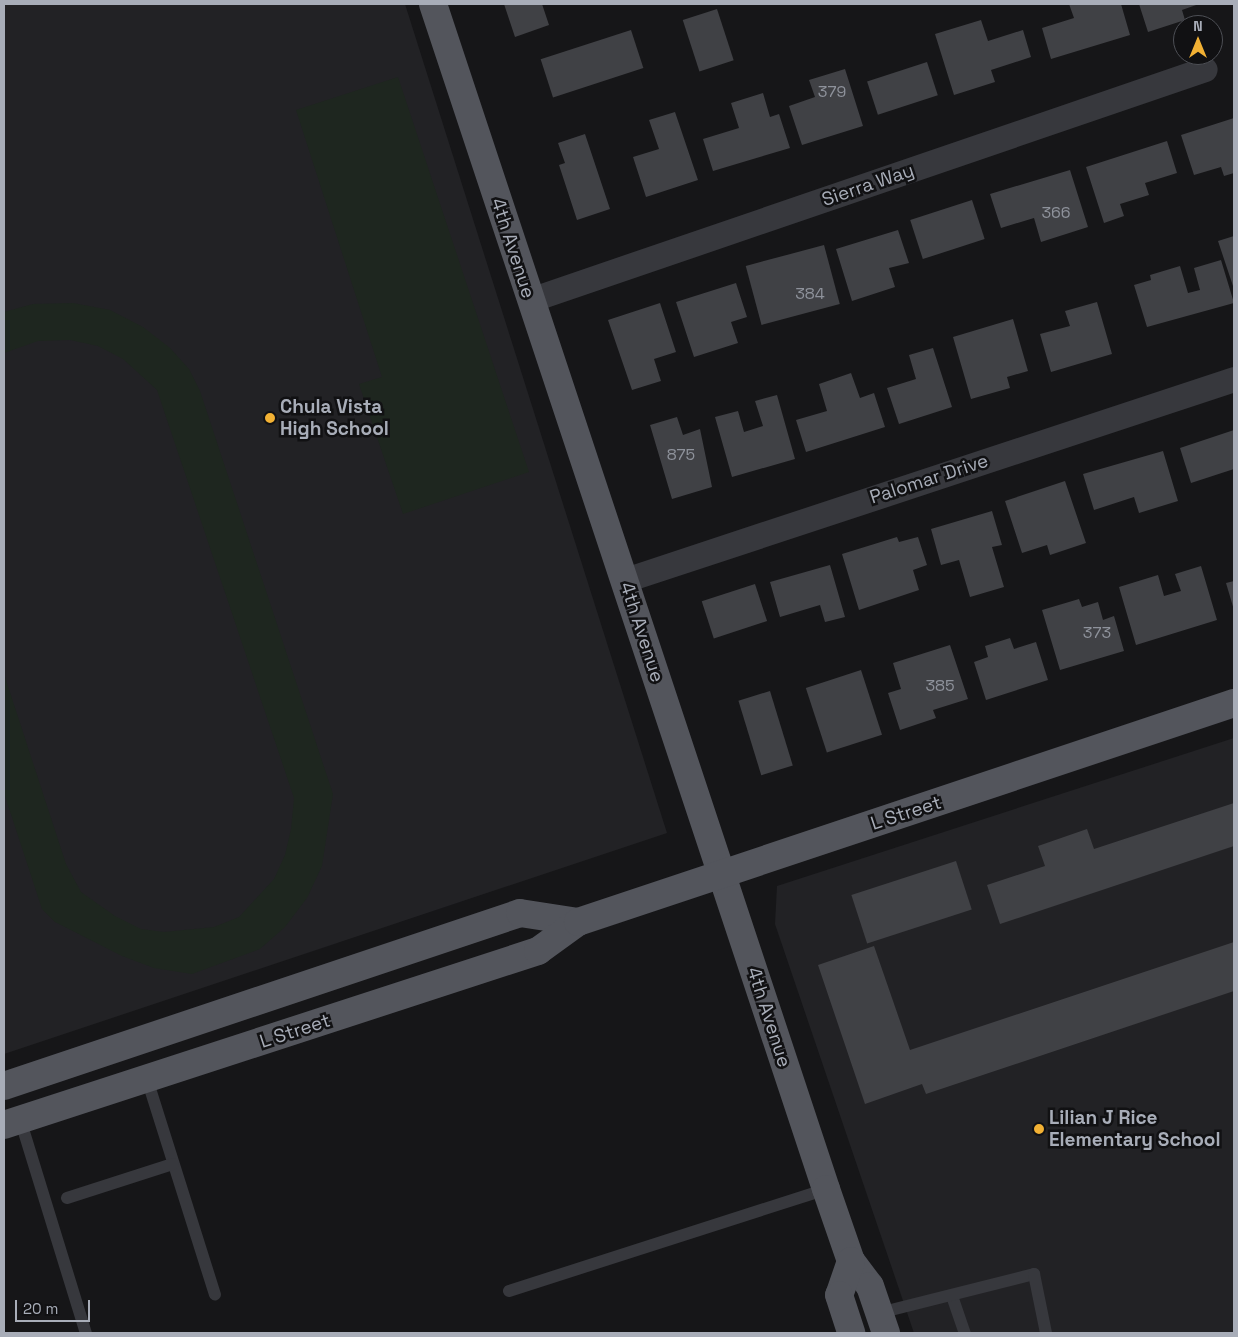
<!DOCTYPE html>
<style>
body{margin:0}
#map{position:relative;width:1238px;height:1337px;overflow:hidden;background:#161618;font-family:"Space Grotesk",sans-serif}
div>[style]{position:absolute}
[style*='--x']{left:calc(var(--x)*1px);top:calc(var(--y)*1px);width:calc(var(--w)*1px);rotate:calc(var(--a)*1deg)}
.built>*{inset:0;background:#222225}
.green>*{inset:0;background:#1e261f}
.building>*{inset:0;background:#404145;transform-origin:0 0}
.lane>*{height:12px;margin:-6px;padding:0 6px;transform-origin:6px;border-radius:6px;background:#37383d}
.street>*{height:25px;margin:-12.5px;padding:0 12.5px;transform-origin:12.5px;border-radius:12.5px;background:#37383d}
.primary>*{height:28px;margin:-14px;padding:0 14px;transform-origin:14px;border-radius:14px;background:#53555c}
.dots>*{width:14px;height:14px;translate:-50% -50%;box-sizing:border-box;border:2px solid #111113;border-radius:50%}
span{translate:-50% -50%;white-space:nowrap;text-align:center;line-height:1.15;-webkit-text-stroke:5px #111113;paint-order:stroke}
.number-label{font-size:16px;color:#8e929b}
.number-label span{-webkit-text-stroke-width:0}
.street-label{font-size:19px;color:#a8adb8}
.poi-label{font-size:19px;color:#a8adb8;font-weight:700}
.left{translate:0 -50%;text-align:left}
.frame{position:absolute;inset:0;border:5px solid #a8adb8;pointer-events:none}
.north{position:absolute;left:1173px;top:15px;width:50px;height:50px;box-sizing:border-box;background:#111113;border:1px solid #4d4f55;border-radius:50%;rotate:0deg;font-size:14px;font-weight:700;line-height:20px;text-align:center;color:#a8adb8}
.north::after{content:'';display:block;margin:auto;width:18px;height:22px;background:#f2b134;clip-path:polygon(50% 0,100% 100%,50% 72%,0 100%)}
.scale{position:absolute;left:15px;top:1300px;width:75px;height:22px;box-sizing:border-box;border:2px solid #a8adb8;border-top:0;padding-left:6px;font-size:15px;line-height:18px;white-space:nowrap;color:#a8adb8;-webkit-text-stroke:4px #111113;paint-order:stroke}
</style>
<div id="map">
<div class="built">
<i style="clip-path:polygon(4px 4px,405px 4px,667px 833px,4px 1054px)"></i>
<i style="clip-path:polygon(1234px 738px,1234px 1333px,914px 1333px,775px 924px,777px 886px)"></i>
</div>
<div class="green">
<i style="clip-path:polygon(398px 77px,529px 472px,403px 514px,359px 384px,382px 377px,296px 110px)"></i>
<i style="clip-path:polygon(73px 303px,110px 310px,143px 327px,170px 348px,189px 369px,200px 391px,333px 794px,322px 866px,307px 898px,285px 927px,260px 949px,192px 974px,154px 968px,122px 956px,55px 922px,42px 909px,4px 793px,4px 674px,66px 864px,81px 892px,115px 916px,141px 929px,164px 932px,214px 927px,239px 917px,274px 879px,285px 855px,291px 829px,294px 798px,157px 390px,123px 359px,98px 346px,70px 340px,38px 341px,4px 353px,4px 312px,33px 304px)"></i>
</div>
<div class="building">
<i style="clip-path:polygon(504px 4px,542px 4px,549px 25px,515px 37px)"></i>
<i style="clip-path:polygon(1069px 4px,1121px 4px,1130px 35px,1051px 59px,1042px 28px,1074px 18px)"></i>
<i style="clip-path:polygon(1139px 4px,1199px 4px,1182px 10px,1185px 20px,1148px 32px)"></i>
<i style="left:717px;top:9px;width:54px;height:36px;rotate:72deg"></i>
<i style="clip-path:polygon(981px 20px,988px 41px,1023px 30px,1031px 57px,991px 70px,995px 82px,954px 95px,935px 34px)"></i>
<i style="left:631px;top:30px;width:40px;height:95px;rotate:72deg"></i>
<i style="left:927px;top:62px;width:35px;height:63px;rotate:72deg"></i>
<i style="clip-path:polygon(845px 69px,863px 126px,802px 145px,789px 106px,815px 97px,809px 80px)"></i>
<i style="clip-path:polygon(763px 93px,770px 117px,779px 114px,790px 148px,713px 171px,703px 139px,739px 128px,731px 103px)"></i>
<i style="clip-path:polygon(675px 112px,698px 180px,646px 197px,633px 157px,659px 149px,649px 120px)"></i>
<i style="clip-path:polygon(1234px 118px,1234px 173px,1224px 176px,1221px 167px,1194px 175px,1181px 135px)"></i>
<i style="clip-path:polygon(585px 134px,610px 209px,577px 220px,559px 165px,565px 163px,558px 143px)"></i>
<i style="clip-path:polygon(1167px 141px,1177px 173px,1145px 183px,1149px 195px,1120px 204px,1124px 216px,1104px 223px,1086px 167px)"></i>
<i style="clip-path:polygon(1070px 170px,1088px 227px,1041px 242px,1034px 218px,1001px 228px,990px 194px)"></i>
<i style="left:972px;top:200px;width:41px;height:65px;rotate:72deg"></i>
<i style="clip-path:polygon(898px 230px,909px 263px,889px 268px,895px 287px,852px 301px,836px 249px)"></i>
<i style="clip-path:polygon(1234px 236px,1234px 289px,1218px 241px)"></i>
<i style="left:824px;top:245px;width:61px;height:81px;rotate:75deg"></i>
<i style="clip-path:polygon(1221px 260px,1234px 303px,1147px 327px,1134px 285px,1151px 280px,1150px 275px,1180px 266px,1188px 293px,1200px 290px,1194px 268px)"></i>
<i style="clip-path:polygon(736px 283px,747px 317px,731px 322px,738px 343px,694px 357px,676px 302px)"></i>
<i style="clip-path:polygon(1097px 302px,1112px 354px,1051px 372px,1040px 334px,1070px 326px,1065px 311px)"></i>
<i style="clip-path:polygon(660px 303px,676px 352px,654px 359px,661px 381px,632px 390px,608px 320px)"></i>
<i style="clip-path:polygon(1013px 319px,1028px 371px,1007px 377px,1010px 388px,971px 399px,953px 337px)"></i>
<i style="clip-path:polygon(933px 348px,952px 407px,899px 424px,887px 388px,916px 379px,909px 355px)"></i>
<i style="clip-path:polygon(851px 373px,860px 398px,874px 393px,885px 427px,806px 452px,796px 420px,827px 411px,819px 384px)"></i>
<i style="clip-path:polygon(777px 395px,795px 459px,732px 477px,715px 417px,738px 411px,744px 432px,763px 426px,755px 401px)"></i>
<i style="clip-path:polygon(677px 417px,683px 435px,700px 429px,712px 487px,672px 499px,650px 425px)"></i>
<i style="clip-path:polygon(1234px 430px,1234px 469px,1191px 483px,1180px 448px)"></i>
<i style="clip-path:polygon(1163px 451px,1178px 501px,1139px 513px,1134px 497px,1094px 510px,1083px 474px)"></i>
<i style="clip-path:polygon(1065px 481px,1086px 543px,1050px 555px,1047px 545px,1022px 553px,1005px 501px)"></i>
<i style="clip-path:polygon(992px 511px,1002px 545px,992px 547px,1004px 587px,970px 597px,959px 560px,941px 565px,931px 529px)"></i>
<i style="clip-path:polygon(897px 537px,899px 542px,918px 537px,927px 565px,913px 570px,919px 590px,859px 610px,842px 554px)"></i>
<i style="clip-path:polygon(830px 565px,845px 617px,825px 622px,820px 605px,780px 617px,770px 582px)"></i>
<i style="clip-path:polygon(1201px 566px,1217px 620px,1136px 645px,1119px 587px,1158px 575px,1164px 596px,1181px 591px,1175px 574px)"></i>
<i style="clip-path:polygon(1234px 581px,1234px 610px,1226px 583px)"></i>
<i style="left:755px;top:584px;width:39px;height:56px;rotate:72deg"></i>
<i style="clip-path:polygon(1079px 599px,1082px 607px,1098px 602px,1103px 620px,1114px 616px,1124px 651px,1060px 670px,1042px 610px)"></i>
<i style="clip-path:polygon(1010px 638px,1014px 649px,1036px 642px,1048px 680px,986px 700px,974px 662px,988px 657px,985px 646px)"></i>
<i style="clip-path:polygon(950px 645px,968px 699px,933px 710px,936px 718px,900px 730px,888px 693px,901px 689px,893px 663px)"></i>
<i style="left:861px;top:670px;width:68px;height:58px;rotate:72deg"></i>
<i style="left:770px;top:691px;width:78px;height:33px;rotate:73deg"></i>
<i style="clip-path:polygon(1234px 803px,1234px 846px,1000px 924px,987px 885px,1045px 866px,1038px 846px,1087px 829px,1094px 849px)"></i>
<i style="left:956px;top:861px;width:51px;height:110px;rotate:72deg"></i>
<i style="clip-path:polygon(1234px 942px,1234px 991px,926px 1094px,922px 1084px,865px 1104px,818px 965px,874px 946px,910px 1050px)"></i>
</div>
<div class="lane">
<i style="--x:147;--y:1079;--w:226;--a:72.5"></i>
<i style="--x:20;--y:1119;--w:224;--a:72.9"></i>
<i style="--x:67;--y:1198;--w:111;--a:-17.8"></i>
<i style="--x:509;--y:1291;--w:333;--a:-17.8"></i>
<i style="--x:952;--y:1296;--w:39;--a:71"></i>
<i style="--x:879;--y:1313;--w:160;--a:-14.1"></i>
<i style="--x:1034;--y:1274;--w:60;--a:78.5"></i>
</div>
<div class="street">
<i style="--x:530;--y:300;--w:713;--a:-18.89"></i>
<i style="--x:625;--y:580;--w:641;--a:-18.27"></i>
</div>
<div class="primary">
<i style="--x:433;--y:4;--w:1248;--a:71.65"></i>
<i style="--x:826;--y:1189;--w:76;--a:70.9"></i>
<i style="--x:851;--y:1261;--w:31;--a:53"></i>
<i style="--x:870;--y:1286;--w:50;--a:71.2"></i>
<i style="--x:4;--y:1086;--w:544;--a:-18.53"></i>
<i style="--x:520;--y:913;--w:59;--a:8.8"></i>
<i style="--x:4;--y:1125;--w:562;--a:-18.05"></i>
<i style="--x:538;--y:951;--w:49;--a:-35.9"></i>
<i style="--x:578;--y:922;--w:692;--a:-18.46"></i>
<i style="--x:851;--y:1261;--w:36;--a:109"></i>
<i style="--x:839;--y:1295;--w:40;--a:72"></i>
</div>
<div class="dots">
<i style="left:270px;top:418px;background:#f2b134"></i>
<i style="left:1039px;top:1129px;background:#f2b134"></i>
</div>
<div class="number-label">
<span style="left:832px;top:92px">379</span>
<span style="left:1056px;top:213px">366</span>
<span style="left:810px;top:294px">384</span>
<span style="left:681px;top:455px">875</span>
<span style="left:1097px;top:633px">373</span>
<span style="left:940px;top:686px">385</span>
</div>
<div class="street-label">
<span style="left:868px;top:185px;rotate:-19deg">Sierra Way</span>
<span style="left:513px;top:248px;rotate:72deg">4th Avenue</span>
<span style="left:929px;top:479px;rotate:-18deg">Palomar Drive</span>
<span style="left:642px;top:632px;rotate:72deg">4th Avenue</span>
<span style="left:906px;top:813px;rotate:-18deg">L Street</span>
<span style="left:769px;top:1017px;rotate:72deg">4th Avenue</span>
<span style="left:295px;top:1031px;rotate:-18deg">L Street</span>
</div>
<div class="poi-label">
<span class="left" style="left:280px;top:418px">Chula Vista<br>High School</span>
<span class="left" style="left:1049px;top:1129px">Lilian J Rice<br>Elementary School</span>
</div>
<div class="frame"></div>
<div class="north">N</div>
<div class="scale">20 m</div>
</div>
